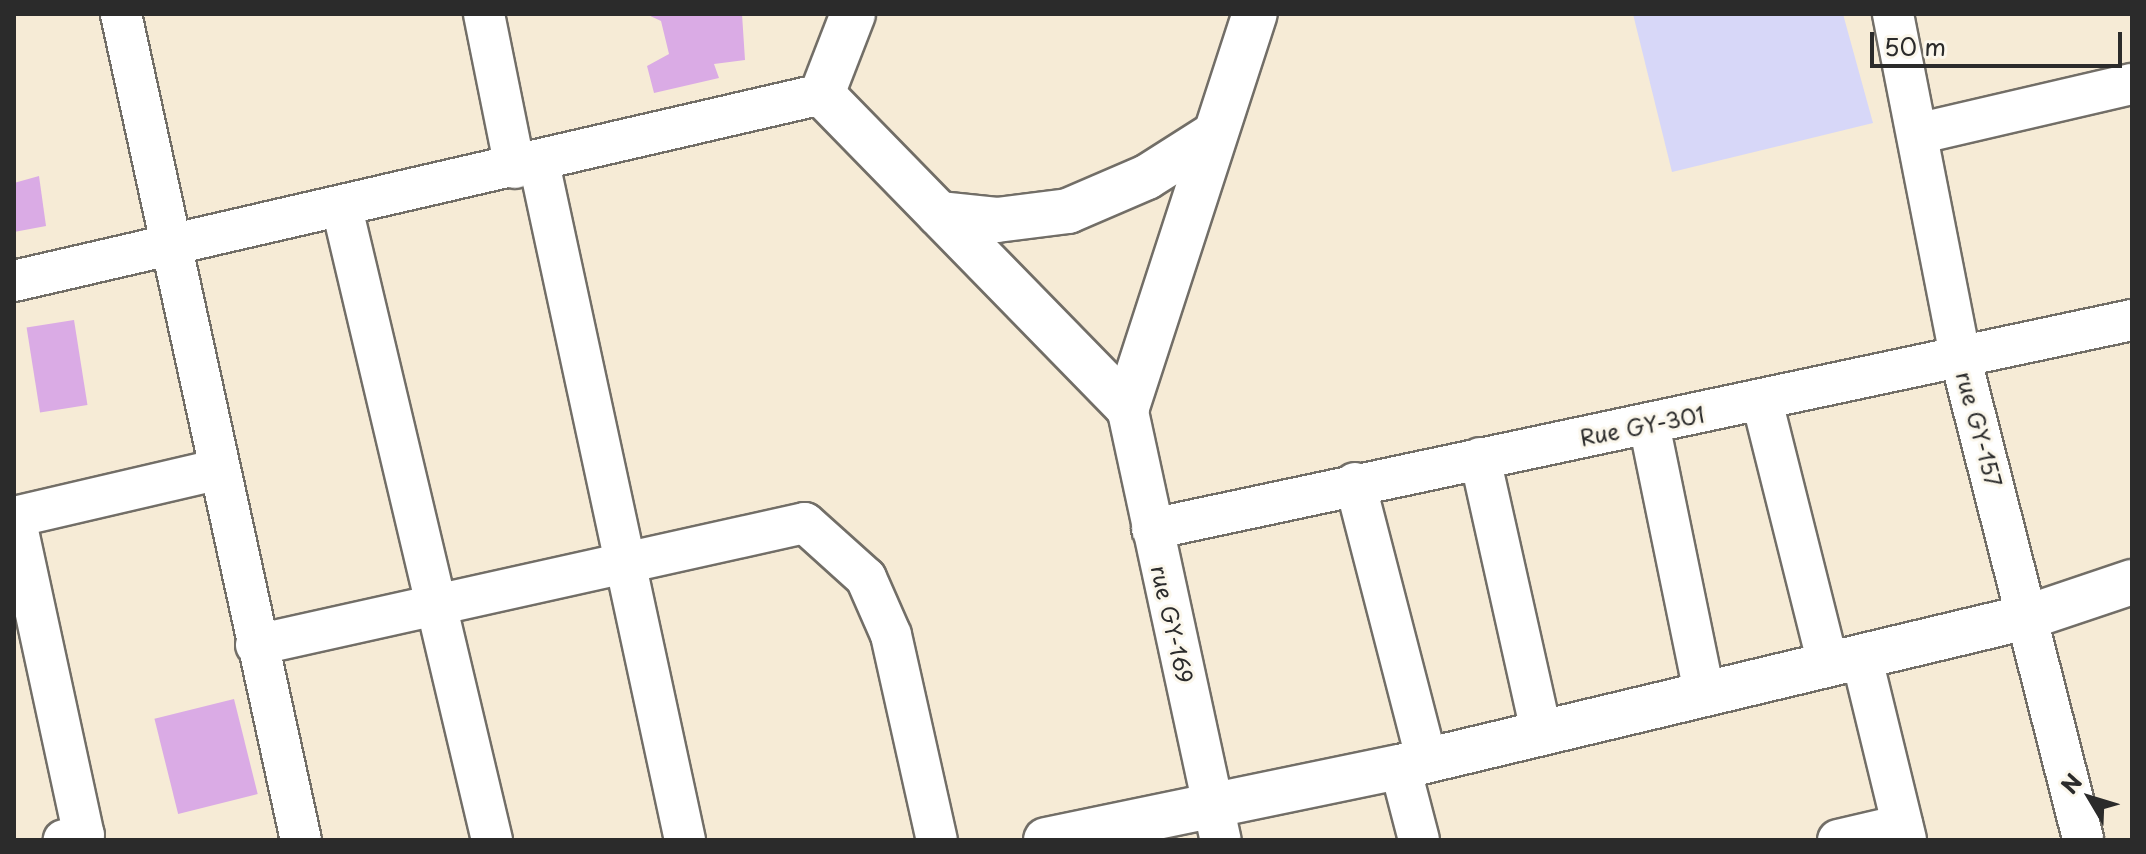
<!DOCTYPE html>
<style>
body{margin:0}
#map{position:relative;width:2146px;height:854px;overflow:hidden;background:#f6ebd6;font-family:"Playpen Sans",sans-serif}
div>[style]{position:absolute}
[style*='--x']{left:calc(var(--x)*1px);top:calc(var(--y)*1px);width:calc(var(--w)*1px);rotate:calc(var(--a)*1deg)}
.built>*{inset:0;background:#d7d7f8}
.building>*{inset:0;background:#daabe5;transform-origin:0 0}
.roads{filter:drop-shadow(2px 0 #726e67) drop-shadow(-2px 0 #726e67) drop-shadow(0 2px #726e67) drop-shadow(0 -2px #726e67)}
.street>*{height:40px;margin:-20px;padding:0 20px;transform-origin:20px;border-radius:20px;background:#fff}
.secondary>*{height:44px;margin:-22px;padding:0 22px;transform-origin:22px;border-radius:22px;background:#fff}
span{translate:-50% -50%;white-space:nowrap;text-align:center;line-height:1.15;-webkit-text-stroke:6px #fbf7ec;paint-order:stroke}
.street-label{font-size:22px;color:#2b2b2b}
.frame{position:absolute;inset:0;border:16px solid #2b2b2b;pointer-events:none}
.north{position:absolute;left:2050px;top:758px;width:80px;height:80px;-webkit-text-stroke:6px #fbf7ec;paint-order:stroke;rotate:308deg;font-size:22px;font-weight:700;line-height:32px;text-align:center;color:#2b2b2b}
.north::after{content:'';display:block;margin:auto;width:28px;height:36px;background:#2b2b2b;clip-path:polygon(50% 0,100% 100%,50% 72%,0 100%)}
.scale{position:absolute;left:1870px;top:32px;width:252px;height:36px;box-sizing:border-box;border:4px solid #2b2b2b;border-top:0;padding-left:10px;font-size:24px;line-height:28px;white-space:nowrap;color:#2b2b2b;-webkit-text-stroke:6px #fbf7ec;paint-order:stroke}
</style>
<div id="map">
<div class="built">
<i style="clip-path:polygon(1633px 14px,1843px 14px,1873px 123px,1672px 172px)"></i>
</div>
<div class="building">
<i style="clip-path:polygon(646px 14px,742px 14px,745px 60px,714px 64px,719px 78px,654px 93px,647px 66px,669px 54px,661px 21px)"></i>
<i style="clip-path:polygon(39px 176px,46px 226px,14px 232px,14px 183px)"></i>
<i style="left:74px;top:320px;width:86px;height:48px;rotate:81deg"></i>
<i style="left:234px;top:699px;width:98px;height:82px;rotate:76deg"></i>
</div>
<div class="roads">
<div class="street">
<i style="--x:121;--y:14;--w:845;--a:77.71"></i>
<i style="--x:484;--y:14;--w:157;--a:78.6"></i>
<i style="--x:1893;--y:14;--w:353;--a:78.9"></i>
<i style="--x:1961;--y:360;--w:495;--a:75.7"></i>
<i style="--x:1921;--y:133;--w:217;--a:-13.1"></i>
<i style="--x:539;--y:163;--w:693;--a:77.83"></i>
<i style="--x:342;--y:208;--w:650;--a:76.65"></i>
<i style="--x:14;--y:281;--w:829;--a:-13.03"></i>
<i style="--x:1762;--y:401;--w:270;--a:75.9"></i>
<i style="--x:1127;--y:407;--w:443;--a:77.8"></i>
<i style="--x:1649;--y:424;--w:273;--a:78.4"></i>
<i style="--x:1480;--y:458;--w:281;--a:77.4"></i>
<i style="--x:1355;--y:483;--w:287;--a:75.5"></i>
<i style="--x:14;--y:517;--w:207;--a:-13.1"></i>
<i style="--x:15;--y:517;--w:325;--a:77.8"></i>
<i style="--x:84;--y:835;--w:21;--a:166"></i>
<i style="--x:1152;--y:529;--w:1002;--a:-12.04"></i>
<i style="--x:256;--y:645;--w:562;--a:-12.53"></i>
<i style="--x:805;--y:523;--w:82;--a:42"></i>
<i style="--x:866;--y:578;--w:62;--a:66.3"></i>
<i style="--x:891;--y:635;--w:210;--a:77.4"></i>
<i style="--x:1861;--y:655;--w:190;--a:76.3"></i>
<i style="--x:1400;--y:767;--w:75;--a:75.4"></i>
<i style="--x:1838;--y:840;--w:66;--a:-13.2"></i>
</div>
<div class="secondary">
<i style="--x:853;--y:14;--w:86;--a:111.2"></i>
<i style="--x:822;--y:94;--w:437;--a:45.7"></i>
<i style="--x:1127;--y:407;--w:413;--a:-72"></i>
<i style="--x:939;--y:214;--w:58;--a:5.9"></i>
<i style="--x:997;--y:220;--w:72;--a:-7.2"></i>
<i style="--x:1068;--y:211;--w:86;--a:-23.3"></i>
<i style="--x:1147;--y:177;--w:75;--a:-32.4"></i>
<i style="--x:1046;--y:840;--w:361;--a:-11.7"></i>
<i style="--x:1400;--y:767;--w:649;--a:-13.46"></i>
<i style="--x:2031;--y:616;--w:107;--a:-18.6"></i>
</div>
</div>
<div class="street-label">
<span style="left:1642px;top:425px;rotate:-11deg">Rue GY-301</span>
<span style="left:1980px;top:429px;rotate:75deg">rue GY-157</span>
<span style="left:1173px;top:624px;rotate:77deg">rue GY-169</span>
</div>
<div class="frame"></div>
<div class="north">N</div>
<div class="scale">50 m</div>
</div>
